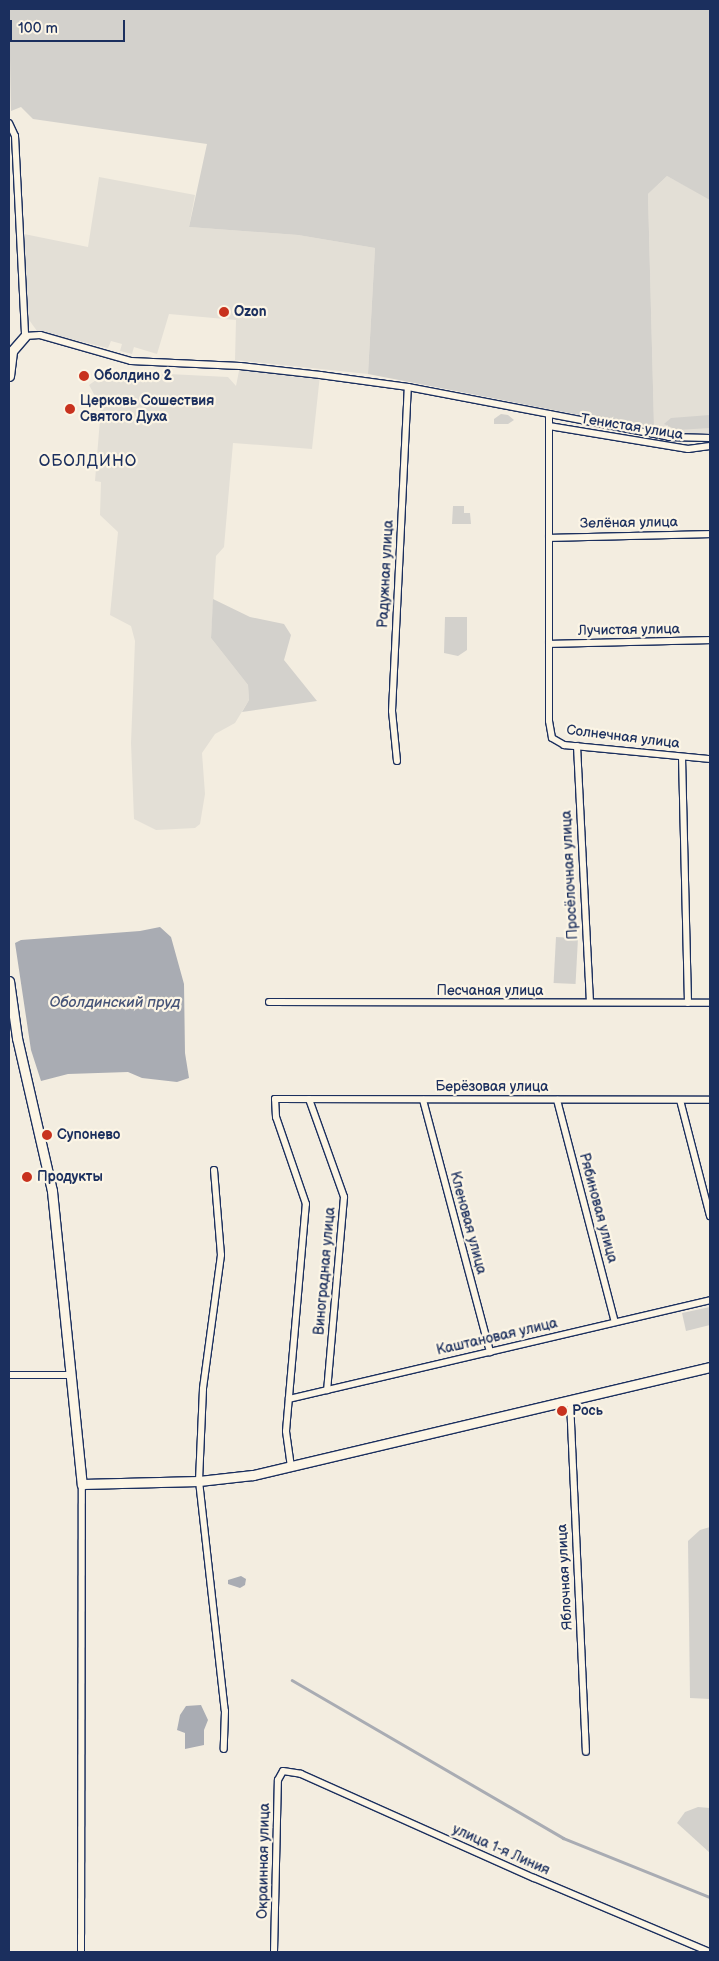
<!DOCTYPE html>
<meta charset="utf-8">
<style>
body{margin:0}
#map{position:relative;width:719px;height:1961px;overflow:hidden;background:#f3ede0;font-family:"Balsamiq Sans",sans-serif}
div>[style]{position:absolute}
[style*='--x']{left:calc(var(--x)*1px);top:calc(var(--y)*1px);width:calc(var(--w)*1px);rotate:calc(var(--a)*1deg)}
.built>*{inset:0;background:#e3dfd6}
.green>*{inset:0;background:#d3d1cc;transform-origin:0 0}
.water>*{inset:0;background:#a9acb3}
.stream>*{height:2.5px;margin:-1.25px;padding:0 1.25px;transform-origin:1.25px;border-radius:1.25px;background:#a9acb3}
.roads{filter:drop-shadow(1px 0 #1b2f5e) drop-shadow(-1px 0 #1b2f5e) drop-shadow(0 1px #1b2f5e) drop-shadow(0 -1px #1b2f5e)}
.street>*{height:6px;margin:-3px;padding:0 3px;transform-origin:3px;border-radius:3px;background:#fcf5e5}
.secondary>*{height:9px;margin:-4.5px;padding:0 4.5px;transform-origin:4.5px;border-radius:4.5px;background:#fcf5e5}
.dots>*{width:14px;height:14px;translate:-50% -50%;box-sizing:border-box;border:2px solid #fcf5e5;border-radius:50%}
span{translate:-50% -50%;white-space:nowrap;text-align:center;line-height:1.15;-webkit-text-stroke:4.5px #fcf5e5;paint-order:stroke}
.poi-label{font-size:14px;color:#1b2f5e;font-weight:700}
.left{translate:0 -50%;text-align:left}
.street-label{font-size:14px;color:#1b2f5e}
.water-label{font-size:15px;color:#465478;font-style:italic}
.quarter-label{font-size:16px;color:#1b2f5e;letter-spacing:1px}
.frame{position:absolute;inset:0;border:10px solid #1b2f5e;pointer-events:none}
.scale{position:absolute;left:10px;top:20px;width:115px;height:22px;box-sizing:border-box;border:2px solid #1b2f5e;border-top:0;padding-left:6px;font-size:15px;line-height:18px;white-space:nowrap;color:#1b2f5e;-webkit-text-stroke:4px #fcf5e5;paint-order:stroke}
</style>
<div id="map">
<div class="built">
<i style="clip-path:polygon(667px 176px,710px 199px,710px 434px,669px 434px,654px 425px,648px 194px)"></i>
<i style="clip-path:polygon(99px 177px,195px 195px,189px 227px,298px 235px,375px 248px,368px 374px,235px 360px,236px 320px,169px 314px,157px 354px,134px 347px,132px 354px,120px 351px,122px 344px,111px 341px,108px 348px,37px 331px,27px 317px,24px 234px,88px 247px)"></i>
<i style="clip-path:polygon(240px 366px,320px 375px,312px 449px,233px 443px,224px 547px,216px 556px,211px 638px,248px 685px,249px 700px,235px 723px,215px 734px,202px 753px,205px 794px,200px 824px,195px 828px,156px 830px,134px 819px,131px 743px,135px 641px,131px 626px,110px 615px,118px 532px,100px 515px,101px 482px,95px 481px,101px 407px,89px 385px,109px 371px,228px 377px,236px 386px)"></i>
</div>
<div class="green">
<i style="clip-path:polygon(9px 9px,710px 9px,710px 200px,667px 176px,648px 194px,654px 425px,641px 427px,368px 374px,375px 248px,298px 235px,189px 227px,207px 144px,33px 119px,21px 107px,11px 111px)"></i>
<i style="clip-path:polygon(501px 414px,508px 415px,514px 420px,508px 424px,494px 424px,494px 419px)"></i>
<i style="clip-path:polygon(710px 415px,710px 428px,677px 430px,664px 424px,671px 418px)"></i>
<i style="clip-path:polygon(453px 506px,464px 506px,464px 513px,470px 513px,471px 524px,452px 524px)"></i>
<i style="clip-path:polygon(213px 599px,250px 617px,284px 624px,291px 635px,284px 660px,317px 701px,242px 712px,249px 700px,248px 685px,211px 638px)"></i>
<i style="clip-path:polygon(445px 617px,467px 617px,467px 650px,458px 656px,444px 653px)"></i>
<i style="left:556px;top:937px;width:22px;height:46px;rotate:3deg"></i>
<i style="clip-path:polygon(710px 1307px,710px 1325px,686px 1331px,682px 1313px)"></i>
<i style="clip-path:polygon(710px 1527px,710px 1699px,690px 1698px,688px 1541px,700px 1530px)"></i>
<i style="clip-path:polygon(698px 1807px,710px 1808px,710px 1853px,677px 1823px,685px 1812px)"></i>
</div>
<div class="water">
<i style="clip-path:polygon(160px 927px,171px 937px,184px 984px,185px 1053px,189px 1078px,177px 1082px,142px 1078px,128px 1072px,68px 1074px,41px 1081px,31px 1050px,15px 943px,21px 940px,140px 931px)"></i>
<i style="clip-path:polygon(241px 1576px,246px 1579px,245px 1585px,240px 1588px,228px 1584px,228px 1580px)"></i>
<i style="clip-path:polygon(201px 1705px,208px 1720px,204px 1730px,204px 1745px,185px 1749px,185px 1733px,177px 1730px,180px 1715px,186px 1706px)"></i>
</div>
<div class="stream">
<i style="--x:292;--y:1680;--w:314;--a:30.2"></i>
<i style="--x:563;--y:1838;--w:158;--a:21.9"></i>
</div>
<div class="roads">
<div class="street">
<i style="--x:9;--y:123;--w:14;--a:65"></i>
<i style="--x:15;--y:136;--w:200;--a:87.1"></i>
<i style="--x:25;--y:336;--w:15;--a:-4"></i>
<i style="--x:40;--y:335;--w:95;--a:15.9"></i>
<i style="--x:131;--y:361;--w:109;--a:2.6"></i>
<i style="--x:240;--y:366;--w:81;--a:6.4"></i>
<i style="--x:320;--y:375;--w:89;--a:7.8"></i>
<i style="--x:408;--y:387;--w:266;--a:10.8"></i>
<i style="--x:669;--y:437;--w:41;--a:1.4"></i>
<i style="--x:549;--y:414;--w:307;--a:90"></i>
<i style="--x:549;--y:721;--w:17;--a:80"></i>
<i style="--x:552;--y:738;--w:14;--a:30"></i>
<i style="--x:564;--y:745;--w:147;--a:5.5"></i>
<i style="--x:549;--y:426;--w:141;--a:9.4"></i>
<i style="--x:688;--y:449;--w:22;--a:-8"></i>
<i style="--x:549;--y:538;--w:161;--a:-1.4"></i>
<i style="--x:549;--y:644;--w:161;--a:-1.4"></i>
<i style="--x:577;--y:746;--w:256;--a:87.1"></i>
<i style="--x:682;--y:757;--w:246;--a:88.6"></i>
<i style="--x:397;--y:761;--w:50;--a:-95.7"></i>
<i style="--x:392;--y:711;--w:324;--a:-87.2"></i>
<i style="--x:269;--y:1002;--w:441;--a:0.1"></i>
<i style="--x:309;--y:1099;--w:104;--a:70.3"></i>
<i style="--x:344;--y:1197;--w:194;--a:95"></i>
<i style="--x:423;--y:1100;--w:261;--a:75.1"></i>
<i style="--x:557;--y:1100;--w:229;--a:75.4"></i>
<i style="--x:680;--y:1100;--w:120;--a:75.5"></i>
<i style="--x:214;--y:1170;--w:85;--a:85.3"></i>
<i style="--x:221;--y:1255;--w:135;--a:97.7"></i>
<i style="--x:203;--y:1389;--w:92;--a:92.5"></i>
<i style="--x:199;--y:1481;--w:231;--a:83.6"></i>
<i style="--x:225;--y:1711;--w:38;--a:92"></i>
<i style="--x:9;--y:1375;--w:63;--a:0"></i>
<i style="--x:289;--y:1399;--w:432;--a:-13.2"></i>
<i style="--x:570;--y:1401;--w:351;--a:87.4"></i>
<i style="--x:291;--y:1467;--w:36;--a:-98"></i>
<i style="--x:286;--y:1431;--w:228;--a:-85"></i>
<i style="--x:306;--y:1204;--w:92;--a:-109"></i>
<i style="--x:276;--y:1117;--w:18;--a:-93"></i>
<i style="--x:275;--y:1099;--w:435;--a:0.1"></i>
<i style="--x:81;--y:1952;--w:468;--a:-89.9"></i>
<i style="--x:274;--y:1952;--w:172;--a:-88.7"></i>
<i style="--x:278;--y:1780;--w:10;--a:-61"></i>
<i style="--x:283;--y:1771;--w:18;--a:9"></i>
<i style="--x:301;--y:1774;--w:255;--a:24.1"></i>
<i style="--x:534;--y:1878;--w:190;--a:22.9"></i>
</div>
<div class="secondary">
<i style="--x:9;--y:376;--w:25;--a:-83"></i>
<i style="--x:12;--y:351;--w:20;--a:-49"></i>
<i style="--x:9;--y:981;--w:58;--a:82"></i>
<i style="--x:17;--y:1038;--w:157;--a:77.1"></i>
<i style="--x:52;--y:1191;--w:295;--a:84.2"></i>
<i style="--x:82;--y:1484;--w:117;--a:-1.5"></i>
<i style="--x:199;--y:1481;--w:54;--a:-6.3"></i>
<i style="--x:253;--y:1475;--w:470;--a:-13.3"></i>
</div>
</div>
<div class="dots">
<i style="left:224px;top:312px;background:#c8321e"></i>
<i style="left:84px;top:376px;background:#c8321e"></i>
<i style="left:70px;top:409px;background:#c8321e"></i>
<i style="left:47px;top:1135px;background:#c8321e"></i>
<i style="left:27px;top:1177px;background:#c8321e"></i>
<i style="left:562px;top:1411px;background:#c8321e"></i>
</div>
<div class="poi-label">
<span class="left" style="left:234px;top:312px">Ozon</span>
<span class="left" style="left:94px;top:376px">Оболдино 2</span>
<span class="left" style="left:80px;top:409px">Церковь Сошествия<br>Святого Духа</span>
<span class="left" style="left:57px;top:1135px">Супонево</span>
<span class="left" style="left:37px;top:1177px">Продукты</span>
<span class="left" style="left:572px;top:1411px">Рось</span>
</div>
<div class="street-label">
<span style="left:632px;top:427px;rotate:9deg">Тенистая улица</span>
<span style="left:629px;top:523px;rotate:-1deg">Зелёная улица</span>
<span style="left:386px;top:574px;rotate:-87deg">Радужная улица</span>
<span style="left:629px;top:630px;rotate:-1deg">Лучистая улица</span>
<span style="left:623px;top:737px;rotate:7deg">Солнечная улица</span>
<span style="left:570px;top:875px;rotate:-93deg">Просёлочная улица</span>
<span style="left:490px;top:991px">Песчаная улица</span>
<span style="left:492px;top:1087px">Берёзовая улица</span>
<span style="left:598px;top:1208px;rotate:75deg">Рябиновая улица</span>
<span style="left:468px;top:1223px;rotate:75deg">Кленовая улица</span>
<span style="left:325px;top:1271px;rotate:-85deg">Виноградная улица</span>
<span style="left:497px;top:1337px;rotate:-13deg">Каштановая улица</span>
<span style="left:565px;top:1577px;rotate:-93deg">Яблочная улица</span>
<span style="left:501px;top:1850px;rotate:24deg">улица 1-я Линия</span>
<span style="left:264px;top:1861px;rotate:-89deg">Окраинная улица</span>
</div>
<div class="water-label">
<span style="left:115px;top:1003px">Оболдинский пруд</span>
</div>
<div class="quarter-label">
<span style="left:88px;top:462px">ОБОЛДИНО</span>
</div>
<div class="frame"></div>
<div class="scale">100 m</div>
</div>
